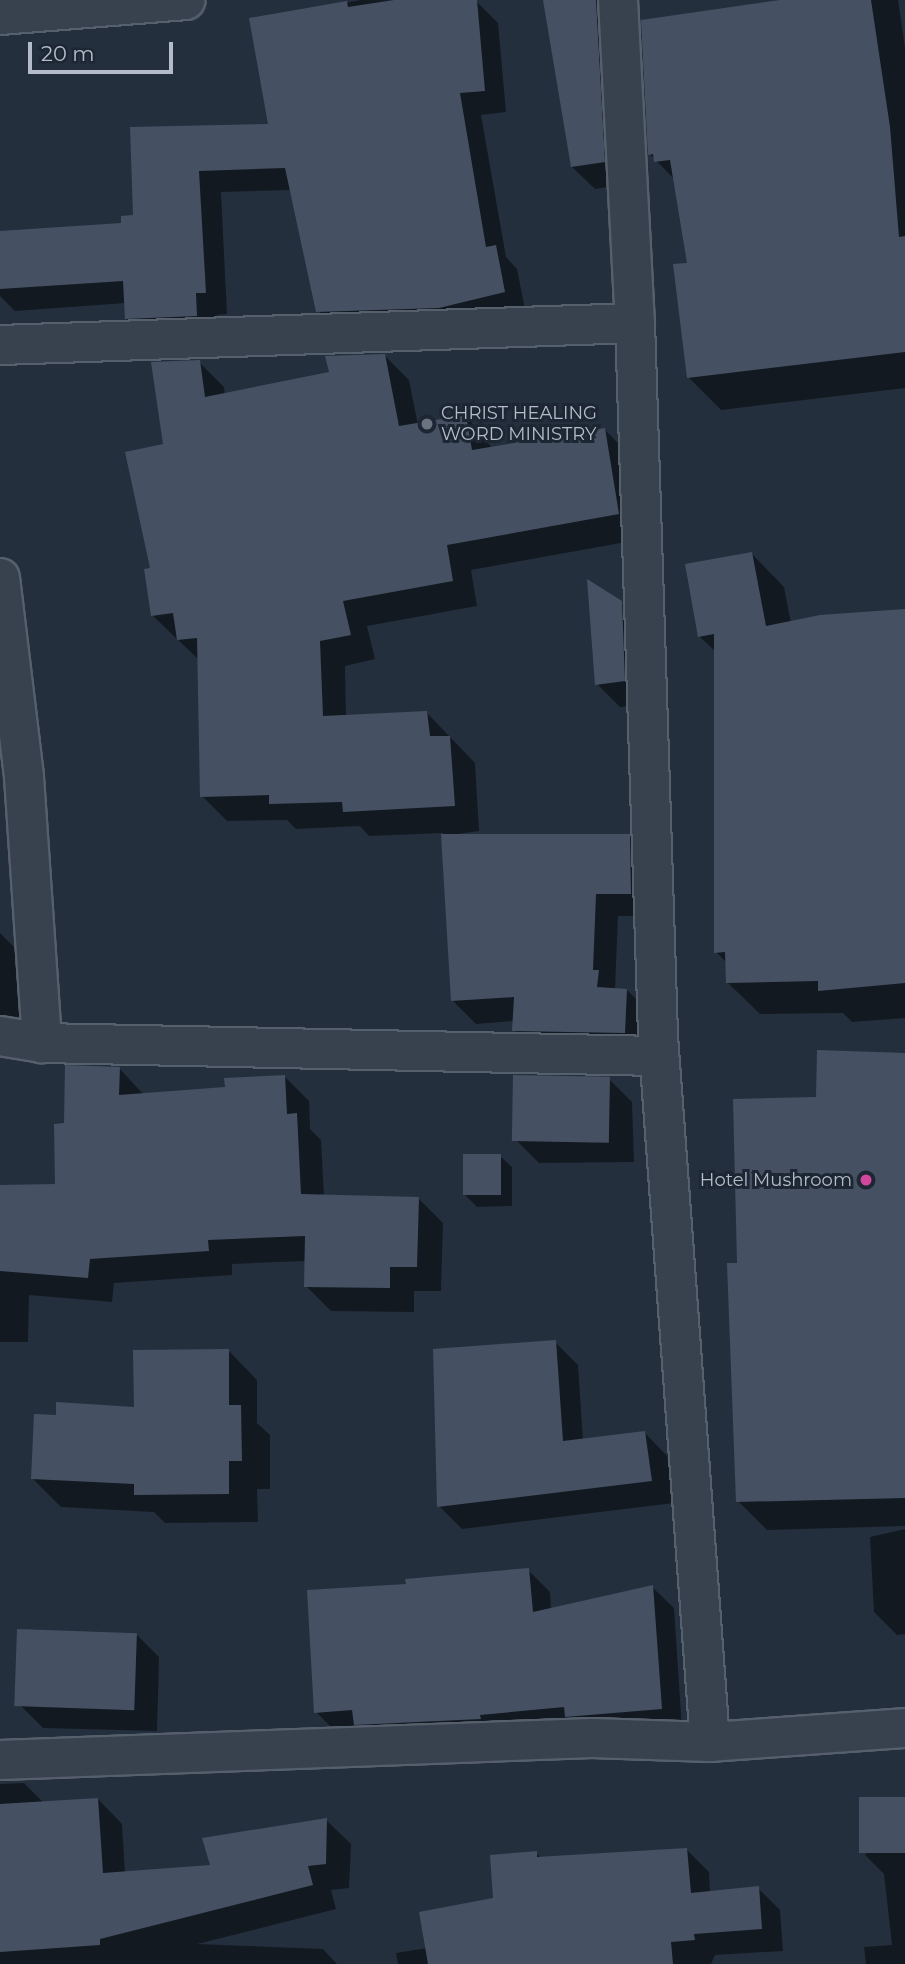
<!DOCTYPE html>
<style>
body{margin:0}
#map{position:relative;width:905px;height:1964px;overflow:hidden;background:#242f3e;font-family:Montserrat,sans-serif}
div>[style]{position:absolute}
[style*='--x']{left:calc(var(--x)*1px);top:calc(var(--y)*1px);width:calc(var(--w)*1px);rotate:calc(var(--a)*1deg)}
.shadow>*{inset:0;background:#0007}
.building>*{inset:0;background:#455162;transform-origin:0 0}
.roads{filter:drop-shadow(2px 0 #565f6c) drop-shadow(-2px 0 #565f6c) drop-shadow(0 2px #565f6c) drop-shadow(0 -2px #565f6c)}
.street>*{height:38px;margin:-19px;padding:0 19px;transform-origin:19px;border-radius:19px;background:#38414e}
.dots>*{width:19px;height:19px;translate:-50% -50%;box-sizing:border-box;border:4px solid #1d2633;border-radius:50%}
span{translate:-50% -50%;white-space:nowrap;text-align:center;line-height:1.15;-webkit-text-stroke:6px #1d2633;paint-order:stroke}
.poi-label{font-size:18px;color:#b4bcc9}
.left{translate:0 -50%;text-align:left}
.right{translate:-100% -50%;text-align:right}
.scale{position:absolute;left:28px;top:42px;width:145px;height:32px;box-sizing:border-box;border:4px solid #b4bcc9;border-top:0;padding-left:9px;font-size:21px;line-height:24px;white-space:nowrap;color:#b4bcc9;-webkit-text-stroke:5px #1d2633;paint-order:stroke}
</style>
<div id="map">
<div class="shadow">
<i style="clip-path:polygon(361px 0,476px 1px,498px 23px,506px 112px,481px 115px,506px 257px,517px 269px,526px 314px,340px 333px,318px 311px,292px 190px,221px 192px,227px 314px,217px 315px,218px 338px,148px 340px,126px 318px,126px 303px,15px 311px,0 296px,0 233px,123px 224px,134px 217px,132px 128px,270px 125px,251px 20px)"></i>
<i style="clip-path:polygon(545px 0,611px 0,627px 184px,595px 189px,572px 167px)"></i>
<i style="clip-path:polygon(792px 0,898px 0,905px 48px,905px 388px,721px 410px,689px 378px,689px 264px,676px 181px,650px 154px)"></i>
<i style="clip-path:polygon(384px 355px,409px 380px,418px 425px,466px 416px,492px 448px,605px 430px,630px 455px,643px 539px,471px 570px,477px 606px,367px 626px,375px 659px,345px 666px,346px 717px,427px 713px,475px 763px,479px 831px,444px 836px,629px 836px,652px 858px,653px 916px,618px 916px,615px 990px,627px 990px,650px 1013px,647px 1056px,537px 1053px,514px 1030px,514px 1021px,476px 1024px,453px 1001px,443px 833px,369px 836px,360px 826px,296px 829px,287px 820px,227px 821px,202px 796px,199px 660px,152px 615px,152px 570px,165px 445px,199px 362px,224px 387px,225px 395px,331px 374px)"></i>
<i style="clip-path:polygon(752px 554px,784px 587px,791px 623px,905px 611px,905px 1018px,852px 1022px,843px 1013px,760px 1014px,727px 982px,727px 963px,716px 952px,716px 652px,699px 636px)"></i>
<i style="clip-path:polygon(621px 603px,644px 626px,647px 704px,620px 707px,597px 684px)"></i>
<i style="clip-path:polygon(0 933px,25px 958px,21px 1020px,0 1019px)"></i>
<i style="clip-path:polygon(905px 1054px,905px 1526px,767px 1530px,738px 1501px,738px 1265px,817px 1099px)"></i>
<i style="clip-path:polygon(119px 1068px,144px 1095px,226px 1089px,284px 1076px,309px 1101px,310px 1129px,321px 1140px,324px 1197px,418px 1198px,443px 1223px,441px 1291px,414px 1291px,414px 1312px,331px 1311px,306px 1286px,306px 1261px,232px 1264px,232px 1275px,114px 1283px,112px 1302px,29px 1295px,28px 1342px,0 1342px,0 1187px,57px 1186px,66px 1125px)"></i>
<i style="clip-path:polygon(609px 1079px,632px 1102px,634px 1162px,539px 1163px,516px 1140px)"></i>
<i style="clip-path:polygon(500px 1156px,512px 1167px,512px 1206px,477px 1207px,465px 1195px)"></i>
<i style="clip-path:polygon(555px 1342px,578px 1365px,583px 1440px,645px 1433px,667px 1456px,674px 1503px,462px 1529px,439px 1506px)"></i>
<i style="clip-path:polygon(228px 1350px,257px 1380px,257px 1423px,270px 1435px,270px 1489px,257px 1489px,258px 1522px,165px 1523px,154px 1512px,61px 1507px,32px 1478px,58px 1417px,136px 1409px)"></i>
<i style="clip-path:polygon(905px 1529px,905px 1634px,897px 1635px,874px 1612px,870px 1537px)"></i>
<i style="clip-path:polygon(528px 1570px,550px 1592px,551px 1610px,652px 1587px,674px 1608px,682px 1729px,337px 1733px,316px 1712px,408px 1586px)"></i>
<i style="clip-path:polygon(136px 1634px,159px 1657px,157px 1731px,43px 1728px,20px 1705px)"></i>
<i style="clip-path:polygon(24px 1783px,44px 1803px,98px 1799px,122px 1824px,125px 1873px,212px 1867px,326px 1820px,351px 1844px,349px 1888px,331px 1890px,336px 1909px,197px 1944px,323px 1949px,337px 1964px,0 1964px,0 1784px)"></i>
<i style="clip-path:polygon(905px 1798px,905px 1964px,866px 1964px,864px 1947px,892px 1945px,884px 1874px,865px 1855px)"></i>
<i style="clip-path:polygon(687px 1850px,709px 1872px,710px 1893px,758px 1888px,780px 1910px,783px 1951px,715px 1955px,711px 1964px,398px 1964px,396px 1953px,427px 1948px,495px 1899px,536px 1853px,542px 1859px)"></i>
</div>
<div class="building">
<i style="clip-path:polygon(394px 0,477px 0,485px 91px,460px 93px,486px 247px,496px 245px,505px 292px,439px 308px,316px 312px,285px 168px,199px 171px,206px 293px,196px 293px,197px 316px,125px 319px,123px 281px,0 289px,0 231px,121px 223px,121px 216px,133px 215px,130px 127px,268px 124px,249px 18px,347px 1px,348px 7px)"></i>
<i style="clip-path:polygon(543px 0,596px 0,605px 162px,571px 167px)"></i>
<i style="clip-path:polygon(780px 0,871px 0,890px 127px,899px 237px,905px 236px,905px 352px,687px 378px,673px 264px,687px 263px,670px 160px,654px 162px,653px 154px,648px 155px,641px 20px)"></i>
<i style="clip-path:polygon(385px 354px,399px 426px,466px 415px,472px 450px,605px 428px,619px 514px,447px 545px,453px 581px,343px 601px,351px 635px,320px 641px,323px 716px,427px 711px,430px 736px,450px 736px,455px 806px,343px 812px,342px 802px,269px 804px,269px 795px,200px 797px,197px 638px,177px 640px,173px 613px,151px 616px,144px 569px,150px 568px,125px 452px,163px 444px,151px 362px,200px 360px,205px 397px,329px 372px,325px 356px)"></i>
<i style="clip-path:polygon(752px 552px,766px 626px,820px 615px,905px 609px,905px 983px,818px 991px,818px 981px,726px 983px,725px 952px,714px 953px,714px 634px,698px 637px,685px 564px)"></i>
<i style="clip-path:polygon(587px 579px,622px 601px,625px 681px,595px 685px)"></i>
<i style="clip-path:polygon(441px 834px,630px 834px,631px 894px,596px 894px,593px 970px,599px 970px,597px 987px,627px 989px,625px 1033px,512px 1031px,514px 997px,451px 1001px)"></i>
<i style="clip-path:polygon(817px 1050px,905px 1053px,905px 1498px,736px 1502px,727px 1263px,737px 1263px,733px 1099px,816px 1097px)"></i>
<i style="clip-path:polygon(65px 1065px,120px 1067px,119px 1095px,225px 1087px,224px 1078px,285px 1075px,287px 1114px,297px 1113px,301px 1194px,419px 1197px,417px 1267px,390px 1267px,390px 1288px,304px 1287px,305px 1236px,208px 1240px,209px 1251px,90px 1259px,88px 1278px,0 1271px,0 1185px,55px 1184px,54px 1124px,64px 1123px)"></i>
<i style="left:513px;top:1075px;width:97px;height:66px;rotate:1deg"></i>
<i style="left:501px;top:1154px;width:41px;height:38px;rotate:90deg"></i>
<i style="clip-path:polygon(556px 1340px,563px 1441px,645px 1431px,652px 1481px,437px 1507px,433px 1349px)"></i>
<i style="clip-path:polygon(229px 1349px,229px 1405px,241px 1405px,242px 1461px,229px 1461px,229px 1494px,134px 1495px,134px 1484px,31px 1479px,34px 1414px,56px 1415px,56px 1402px,134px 1407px,133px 1350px)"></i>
<i style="clip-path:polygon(529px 1568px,533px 1612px,653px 1585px,662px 1709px,565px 1717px,564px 1707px,480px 1715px,481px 1719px,354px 1725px,352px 1710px,314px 1713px,307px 1590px,406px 1584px,405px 1579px)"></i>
<i style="left:17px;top:1629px;width:120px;height:77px;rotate:2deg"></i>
<i style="left:905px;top:1797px;width:56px;height:46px;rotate:90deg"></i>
<i style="clip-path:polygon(98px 1798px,103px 1873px,210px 1865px,202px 1838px,327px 1818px,326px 1864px,308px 1866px,313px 1885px,100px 1939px,100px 1945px,0 1952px,0 1804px)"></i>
<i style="clip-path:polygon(687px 1848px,691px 1893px,759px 1886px,762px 1929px,694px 1934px,695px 1940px,671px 1942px,673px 1964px,428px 1964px,419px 1912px,493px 1898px,490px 1855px,537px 1851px,537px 1857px)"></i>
</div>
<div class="roads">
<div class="street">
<i style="--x:618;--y:0;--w:323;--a:87"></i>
<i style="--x:0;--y:15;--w:186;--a:-4.6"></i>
<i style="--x:0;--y:345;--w:635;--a:-1.98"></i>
<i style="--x:635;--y:323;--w:714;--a:88.15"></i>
<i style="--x:658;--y:1037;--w:707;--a:85.78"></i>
<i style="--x:710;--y:1742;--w:196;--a:-4.1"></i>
<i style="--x:0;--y:578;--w:200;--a:83.1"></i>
<i style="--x:24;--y:777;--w:267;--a:86.1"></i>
<i style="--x:0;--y:1036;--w:43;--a:9.5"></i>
<i style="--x:42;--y:1043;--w:617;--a:1.21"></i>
<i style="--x:0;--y:1760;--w:592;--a:-2.13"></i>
<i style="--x:592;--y:1738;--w:118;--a:1.9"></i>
</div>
</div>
<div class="dots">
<i style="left:427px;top:424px;background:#6b7280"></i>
<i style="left:866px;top:1180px;background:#d1479c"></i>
</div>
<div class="poi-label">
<span class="left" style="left:441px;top:424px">CHRIST HEALING<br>WORD MINISTRY</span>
<span class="right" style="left:852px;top:1180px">Hotel Mushroom</span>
</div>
<div class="scale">20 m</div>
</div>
